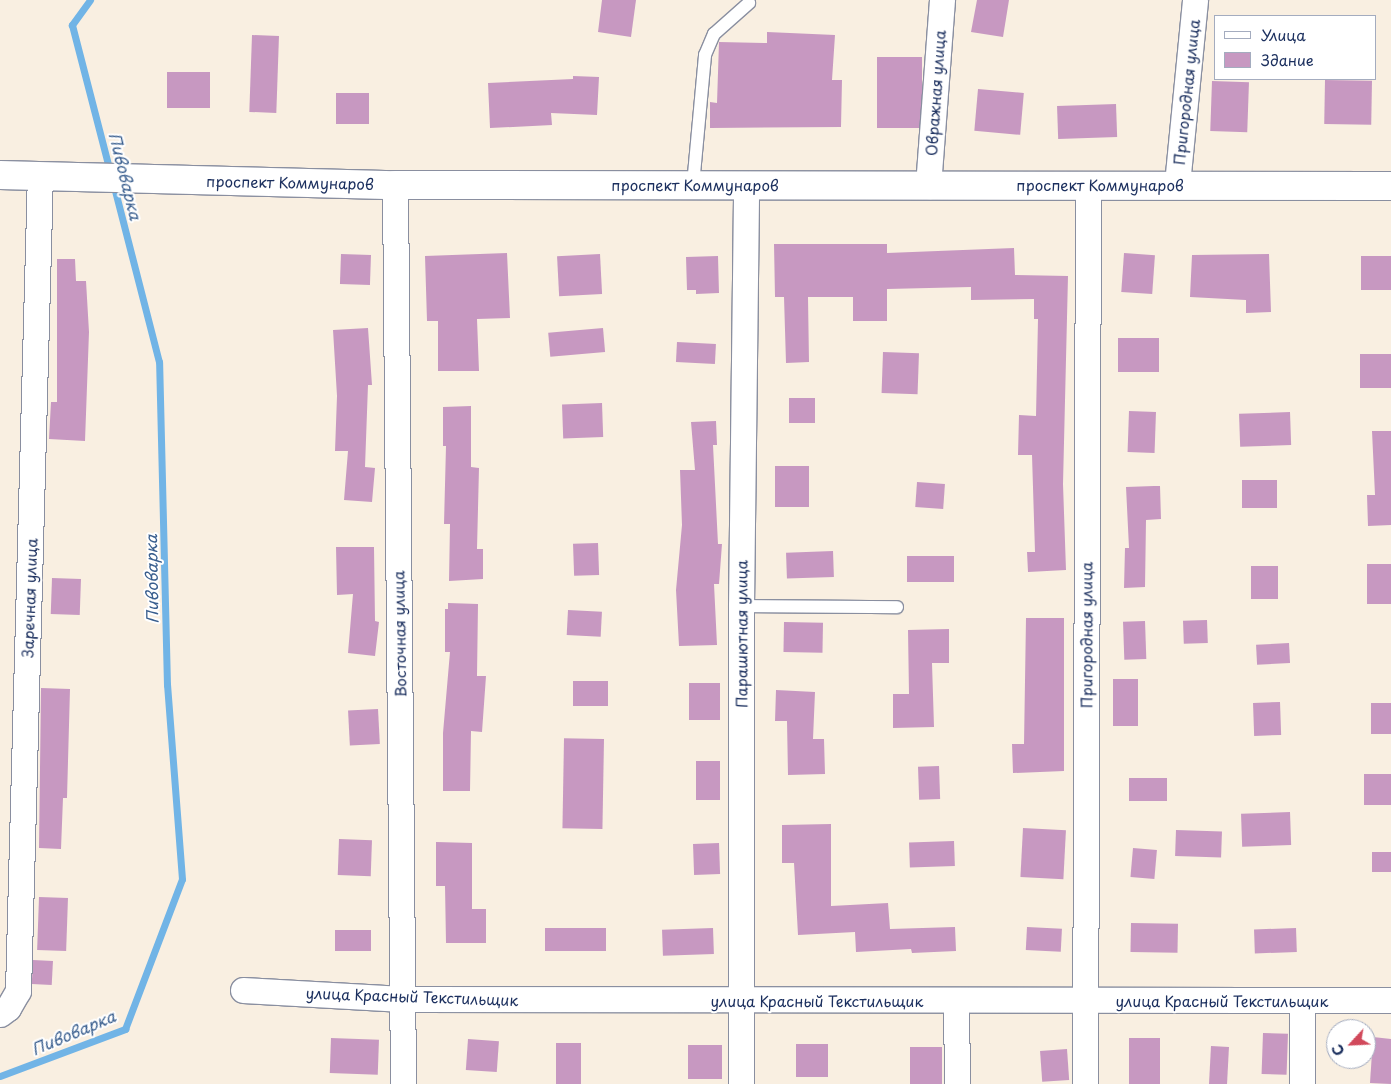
<!DOCTYPE html>
<meta charset="utf-8">
<style>
body{margin:0}
#map{position:relative;width:1391px;height:1084px;overflow:hidden;background:#f9efe1;font-family:"Playpen Sans",sans-serif}
div>[style]{position:absolute}
[style*='--x']{left:calc(var(--x)*1px);top:calc(var(--y)*1px);width:calc(var(--w)*1px);rotate:calc(var(--a)*1deg)}
.stream>*{height:7px;margin:-3.5px;padding:0 3.5px;transform-origin:3.5px;border-radius:3.5px;background:#71b4e6}
.building>*{inset:0;background:#c798c1;transform-origin:0 0}
.roads{filter:drop-shadow(1px 0 #8a8fa0) drop-shadow(-1px 0 #8a8fa0) drop-shadow(0 1px #8a8fa0) drop-shadow(0 -1px #8a8fa0)}
.lane>*{height:12px;margin:-6px;padding:0 6px;transform-origin:6px;border-radius:6px;background:#fff}
.street>*{height:25px;margin:-12.5px;padding:0 12.5px;transform-origin:12.5px;border-radius:12.5px;background:#fff}
.secondary>*{height:28px;margin:-14px;padding:0 14px;transform-origin:14px;border-radius:14px;background:#fff}
span{translate:-50% -50%;white-space:nowrap;text-align:center;line-height:1.15;-webkit-text-stroke:4px #fff;paint-order:stroke}
.street-label{font-size:15px;color:#1b2f5e}
.water-label{font-size:16px;color:#395e8e;font-style:italic}
.legend{position:absolute;left:1214px;top:15px;width:162px;height:65px;box-sizing:border-box;background:#fff;border:1px solid #a4acbf;margin:0;padding:6px 9px;list-style:none;font-size:15px;color:#1b2f5e}
.legend li{display:flex;align-items:center;gap:10px;height:25px}
.legend b{width:25px;border:1px solid #a4acbf}
.north{position:absolute;left:1326px;top:1019px;width:50px;height:50px;box-sizing:border-box;background:#fff;border:1px solid #a4acbf;border-radius:50%;rotate:245deg;font-size:14px;font-weight:700;line-height:20px;text-align:center;color:#1b2f5e}
.north::after{content:'';display:block;margin:auto;width:18px;height:22px;background:#d1495b;clip-path:polygon(50% 0,100% 100%,50% 72%,0 100%)}
</style>
<div id="map">
<div class="stream">
<i style="--x:90;--y:0;--w:31;--a:126"></i>
<i style="--x:72;--y:25;--w:152;--a:75.5"></i>
<i style="--x:0;--y:1076;--w:134;--a:-20.6"></i>
<i style="--x:125;--y:1029;--w:160;--a:-69.2"></i>
<i style="--x:182;--y:879;--w:195;--a:-94.4"></i>
<i style="--x:167;--y:685;--w:323;--a:-91.4"></i>
<i style="--x:159;--y:362;--w:185;--a:-104.4"></i>
</div>
<div class="building">
<i style="clip-path:polygon(602px 0,636px 0,631px 37px,598px 32px)"></i>
<i style="clip-path:polygon(977px 0,1009px 0,1003px 37px,971px 32px)"></i>
<i style="clip-path:polygon(767px 32px,835px 35px,832px 80px,842px 80px,841px 127px,710px 128px,710px 102px,717px 103px,719px 42px,767px 43px)"></i>
<i style="left:252px;top:35px;width:27px;height:77px;rotate:2deg"></i>
<i style="left:877px;top:57px;width:45px;height:71px"></i>
<i style="left:210px;top:72px;width:36px;height:43px;rotate:90deg"></i>
<i style="clip-path:polygon(573px 76px,599px 77px,597px 115px,551px 113px,552px 125px,490px 128px,488px 83px,573px 79px)"></i>
<i style="left:1325px;top:80px;width:47px;height:44px;rotate:1deg"></i>
<i style="left:1212px;top:81px;width:37px;height:50px;rotate:2deg"></i>
<i style="left:978px;top:89px;width:46px;height:42px;rotate:5deg"></i>
<i style="left:336px;top:93px;width:33px;height:31px"></i>
<i style="left:1116px;top:104px;width:33px;height:59px;rotate:88deg"></i>
<i style="clip-path:polygon(774px 244px,887px 244px,887px 253px,1014px 248px,1015px 275px,1068px 276px,1063px 484px,1066px 570px,1028px 572px,1027px 552px,1035px 552px,1032px 455px,1018px 455px,1019px 415px,1036px 416px,1038px 319px,1034px 319px,1034px 299px,971px 300px,971px 287px,887px 289px,887px 321px,853px 321px,853px 297px,808px 297px,809px 362px,786px 363px,784px 297px,775px 297px)"></i>
<i style="clip-path:polygon(507px 253px,510px 318px,477px 319px,479px 371px,438px 371px,438px 321px,427px 321px,425px 256px)"></i>
<i style="left:1124px;top:253px;width:31px;height:39px;rotate:4deg"></i>
<i style="left:341px;top:254px;width:30px;height:30px;rotate:2deg"></i>
<i style="left:600px;top:254px;width:40px;height:43px;rotate:87deg"></i>
<i style="clip-path:polygon(1269px 254px,1271px 312px,1246px 313px,1246px 300px,1190px 297px,1192px 255px)"></i>
<i style="clip-path:polygon(718px 256px,719px 293px,696px 294px,696px 290px,687px 290px,686px 257px)"></i>
<i style="left:1361px;top:256px;width:30px;height:34px"></i>
<i style="clip-path:polygon(57px 259px,75px 259px,76px 281px,86px 281px,89px 332px,85px 441px,49px 439px,51px 402px,57px 402px)"></i>
<i style="clip-path:polygon(368px 328px,372px 385px,368px 385px,365px 467px,375px 468px,372px 502px,344px 500px,348px 451px,335px 451px,337px 396px,333px 330px)"></i>
<i style="left:603px;top:328px;width:24px;height:55px;rotate:85deg"></i>
<i style="left:1159px;top:338px;width:34px;height:41px;rotate:90deg"></i>
<i style="left:677px;top:342px;width:39px;height:20px;rotate:3deg"></i>
<i style="left:883px;top:352px;width:36px;height:41px;rotate:2deg"></i>
<i style="left:1391px;top:354px;width:34px;height:31px;rotate:90deg"></i>
<i style="left:789px;top:398px;width:26px;height:25px"></i>
<i style="left:602px;top:403px;width:34px;height:40px;rotate:88deg"></i>
<i style="clip-path:polygon(471px 406px,471px 467px,479px 468px,477px 549px,483px 549px,483px 579px,449px 581px,450px 524px,444px 524px,446px 446px,443px 446px,443px 407px)"></i>
<i style="left:1129px;top:411px;width:27px;height:41px;rotate:2deg"></i>
<i style="left:1290px;top:412px;width:33px;height:51px;rotate:88deg"></i>
<i style="clip-path:polygon(716px 421px,717px 445px,713px 445px,718px 544px,722px 544px,719px 584px,714px 584px,717px 645px,679px 646px,676px 590px,682px 525px,680px 470px,695px 470px,691px 422px)"></i>
<i style="clip-path:polygon(1372px 431px,1391px 431px,1391px 525px,1368px 526px,1367px 495px,1375px 495px)"></i>
<i style="left:809px;top:466px;width:41px;height:34px;rotate:90deg"></i>
<i style="left:1277px;top:480px;width:28px;height:35px;rotate:90deg"></i>
<i style="left:917px;top:482px;width:28px;height:25px;rotate:4deg"></i>
<i style="clip-path:polygon(1154px 486px,1160px 486px,1161px 519px,1146px 520px,1145px 587px,1124px 588px,1125px 548px,1129px 548px,1126px 487px)"></i>
<i style="left:598px;top:543px;width:32px;height:25px;rotate:88deg"></i>
<i style="clip-path:polygon(336px 547px,374px 547px,375px 621px,379px 622px,375px 656px,348px 653px,353px 594px,337px 595px)"></i>
<i style="left:833px;top:551px;width:26px;height:47px;rotate:88deg"></i>
<i style="left:954px;top:556px;width:26px;height:47px;rotate:90deg"></i>
<i style="left:1367px;top:564px;width:24px;height:40px"></i>
<i style="left:1251px;top:566px;width:27px;height:33px"></i>
<i style="left:52px;top:578px;width:29px;height:36px;rotate:2deg"></i>
<i style="clip-path:polygon(448px 603px,478px 604px,477px 676px,486px 676px,482px 732px,471px 731px,470px 791px,443px 791px,443px 733px,450px 652px,445px 652px,445px 609px,448px 609px)"></i>
<i style="left:568px;top:610px;width:34px;height:25px;rotate:3deg"></i>
<i style="clip-path:polygon(1026px 618px,1064px 618px,1064px 771px,1013px 773px,1012px 744px,1024px 744px)"></i>
<i style="left:1207px;top:620px;width:23px;height:24px;rotate:88deg"></i>
<i style="left:1145px;top:621px;width:38px;height:22px;rotate:88deg"></i>
<i style="left:784px;top:622px;width:39px;height:30px;rotate:1deg"></i>
<i style="clip-path:polygon(949px 629px,949px 663px,932px 663px,934px 727px,893px 728px,893px 694px,909px 694px,908px 630px)"></i>
<i style="left:1289px;top:643px;width:20px;height:33px;rotate:87deg"></i>
<i style="left:1138px;top:679px;width:47px;height:25px;rotate:90deg"></i>
<i style="left:573px;top:681px;width:35px;height:25px"></i>
<i style="left:720px;top:683px;width:37px;height:31px;rotate:90deg"></i>
<i style="clip-path:polygon(41px 688px,70px 689px,67px 798px,63px 798px,61px 849px,39px 848px)"></i>
<i style="clip-path:polygon(776px 690px,815px 692px,813px 739px,824px 739px,825px 774px,788px 775px,787px 721px,775px 721px)"></i>
<i style="left:1280px;top:702px;width:33px;height:27px;rotate:88deg"></i>
<i style="left:1391px;top:703px;width:31px;height:20px;rotate:90deg"></i>
<i style="left:378px;top:709px;width:35px;height:30px;rotate:87deg"></i>
<i style="left:604px;top:739px;width:90px;height:40px;rotate:91deg"></i>
<i style="left:720px;top:761px;width:39px;height:24px;rotate:90deg"></i>
<i style="left:939px;top:766px;width:33px;height:21px;rotate:88deg"></i>
<i style="left:1391px;top:774px;width:31px;height:27px;rotate:90deg"></i>
<i style="left:1129px;top:778px;width:38px;height:23px"></i>
<i style="left:1290px;top:812px;width:33px;height:49px;rotate:88deg"></i>
<i style="clip-path:polygon(831px 824px,831px 906px,888px 903px,890px 929px,955px 927px,956px 951px,912px 953px,911px 949px,856px 952px,855px 932px,798px 935px,794px 863px,782px 863px,782px 825px)"></i>
<i style="left:1023px;top:828px;width:43px;height:49px;rotate:3deg"></i>
<i style="left:1176px;top:830px;width:46px;height:26px;rotate:2deg"></i>
<i style="left:339px;top:839px;width:33px;height:36px;rotate:2deg"></i>
<i style="left:954px;top:841px;width:25px;height:45px;rotate:88deg"></i>
<i style="clip-path:polygon(436px 842px,472px 843px,472px 909px,486px 909px,486px 943px,446px 943px,445px 886px,436px 886px)"></i>
<i style="left:719px;top:843px;width:31px;height:26px;rotate:88deg"></i>
<i style="left:1133px;top:848px;width:24px;height:29px;rotate:5deg"></i>
<i style="left:1391px;top:852px;width:20px;height:19px;rotate:90deg"></i>
<i style="left:39px;top:897px;width:29px;height:53px;rotate:2deg"></i>
<i style="left:1131px;top:923px;width:47px;height:29px;rotate:1deg"></i>
<i style="left:1027px;top:927px;width:35px;height:23px;rotate:3deg"></i>
<i style="left:545px;top:928px;width:61px;height:23px"></i>
<i style="left:713px;top:928px;width:26px;height:51px;rotate:88deg"></i>
<i style="left:1296px;top:928px;width:24px;height:42px;rotate:88deg"></i>
<i style="left:371px;top:930px;width:21px;height:36px;rotate:90deg"></i>
<i style="left:33px;top:960px;width:20px;height:24px;rotate:3deg"></i>
<i style="left:1263px;top:1033px;width:25px;height:41px;rotate:2deg"></i>
<i style="clip-path:polygon(1373px 1037px,1391px 1039px,1391px 1084px,1370px 1083px)"></i>
<i style="left:331px;top:1038px;width:48px;height:35px;rotate:2deg"></i>
<i style="left:1129px;top:1038px;width:31px;height:46px"></i>
<i style="left:468px;top:1039px;width:31px;height:31px;rotate:4deg"></i>
<i style="left:556px;top:1043px;width:25px;height:41px"></i>
<i style="left:796px;top:1044px;width:32px;height:33px"></i>
<i style="left:688px;top:1045px;width:34px;height:34px"></i>
<i style="left:1211px;top:1046px;width:18px;height:38px;rotate:3deg"></i>
<i style="left:910px;top:1047px;width:32px;height:37px"></i>
<i style="left:1067px;top:1049px;width:31px;height:27px;rotate:86deg"></i>
</div>
<div class="roads">
<div class="lane">
<i style="--x:693;--y:185;--w:131;--a:-84.7"></i>
<i style="--x:705;--y:55;--w:23;--a:-67"></i>
<i style="--x:714;--y:34;--w:47;--a:-41.5"></i>
<i style="--x:741;--y:606;--w:156;--a:0.4"></i>
</div>
<div class="street">
<i style="--x:1177;--y:184;--w:185;--a:-84.4"></i>
<i style="--x:395;--y:185;--w:899;--a:89.49"></i>
<i style="--x:928;--y:186;--w:187;--a:-85.7"></i>
<i style="--x:243;--y:990;--w:160;--a:3.2"></i>
<i style="--x:403;--y:999;--w:988;--a:0.06"></i>
<i style="--x:956;--y:1001;--w:83;--a:89.3"></i>
<i style="--x:0;--y:1014;--w:10;--a:-37"></i>
<i style="--x:8;--y:1008;--w:20;--a:-60"></i>
<i style="--x:18;--y:991;--w:816;--a:-88.46"></i>
<i style="--x:741;--y:1084;--w:478;--a:-90"></i>
<i style="--x:741;--y:606;--w:421;--a:-89.3"></i>
<i style="--x:1085;--y:1084;--w:899;--a:-89.81"></i>
<i style="--x:1302;--y:1084;--w:83;--a:-90"></i>
</div>
<div class="secondary">
<i style="--x:0;--y:175;--w:395;--a:1.5"></i>
<i style="--x:395;--y:185;--w:996;--a:0.06"></i>
</div>
</div>
<div class="street-label">
<span style="left:1186px;top:92px;rotate:-84deg">Пригородная улица</span>
<span style="left:935px;top:93px;rotate:-86deg">Овражная улица</span>
<span style="left:290px;top:182px;rotate:1deg">проспект Коммунаров</span>
<span style="left:695px;top:185px">проспект Коммунаров</span>
<span style="left:1100px;top:185px">проспект Коммунаров</span>
<span style="left:29px;top:598px;rotate:-88deg">Заречная улица</span>
<span style="left:399px;top:634px;rotate:-91deg">Восточная улица</span>
<span style="left:741px;top:634px;rotate:-90deg">Парашютная улица</span>
<span style="left:1086px;top:635px;rotate:-90deg">Пригородная улица</span>
<span style="left:412px;top:996px;rotate:2deg">улица Красный Текстильщик</span>
<span style="left:817px;top:1001px">улица Красный Текстильщик</span>
<span style="left:1222px;top:1001px">улица Красный Текстильщик</span>
</div>
<div class="water-label">
<span style="left:126px;top:176px;rotate:76deg">Пивоварка</span>
<span style="left:151px;top:579px;rotate:-91deg">Пивоварка</span>
<span style="left:73px;top:1032px;rotate:-23deg">Пивоварка</span>
</div>
<ul class="legend">
<li><b style="height:6px;background:#fff"></b>Улица</li>
<li><b style="height:14px;background:#c798c1"></b>Здание</li>
</ul>
<div class="north">С</div>
</div>
